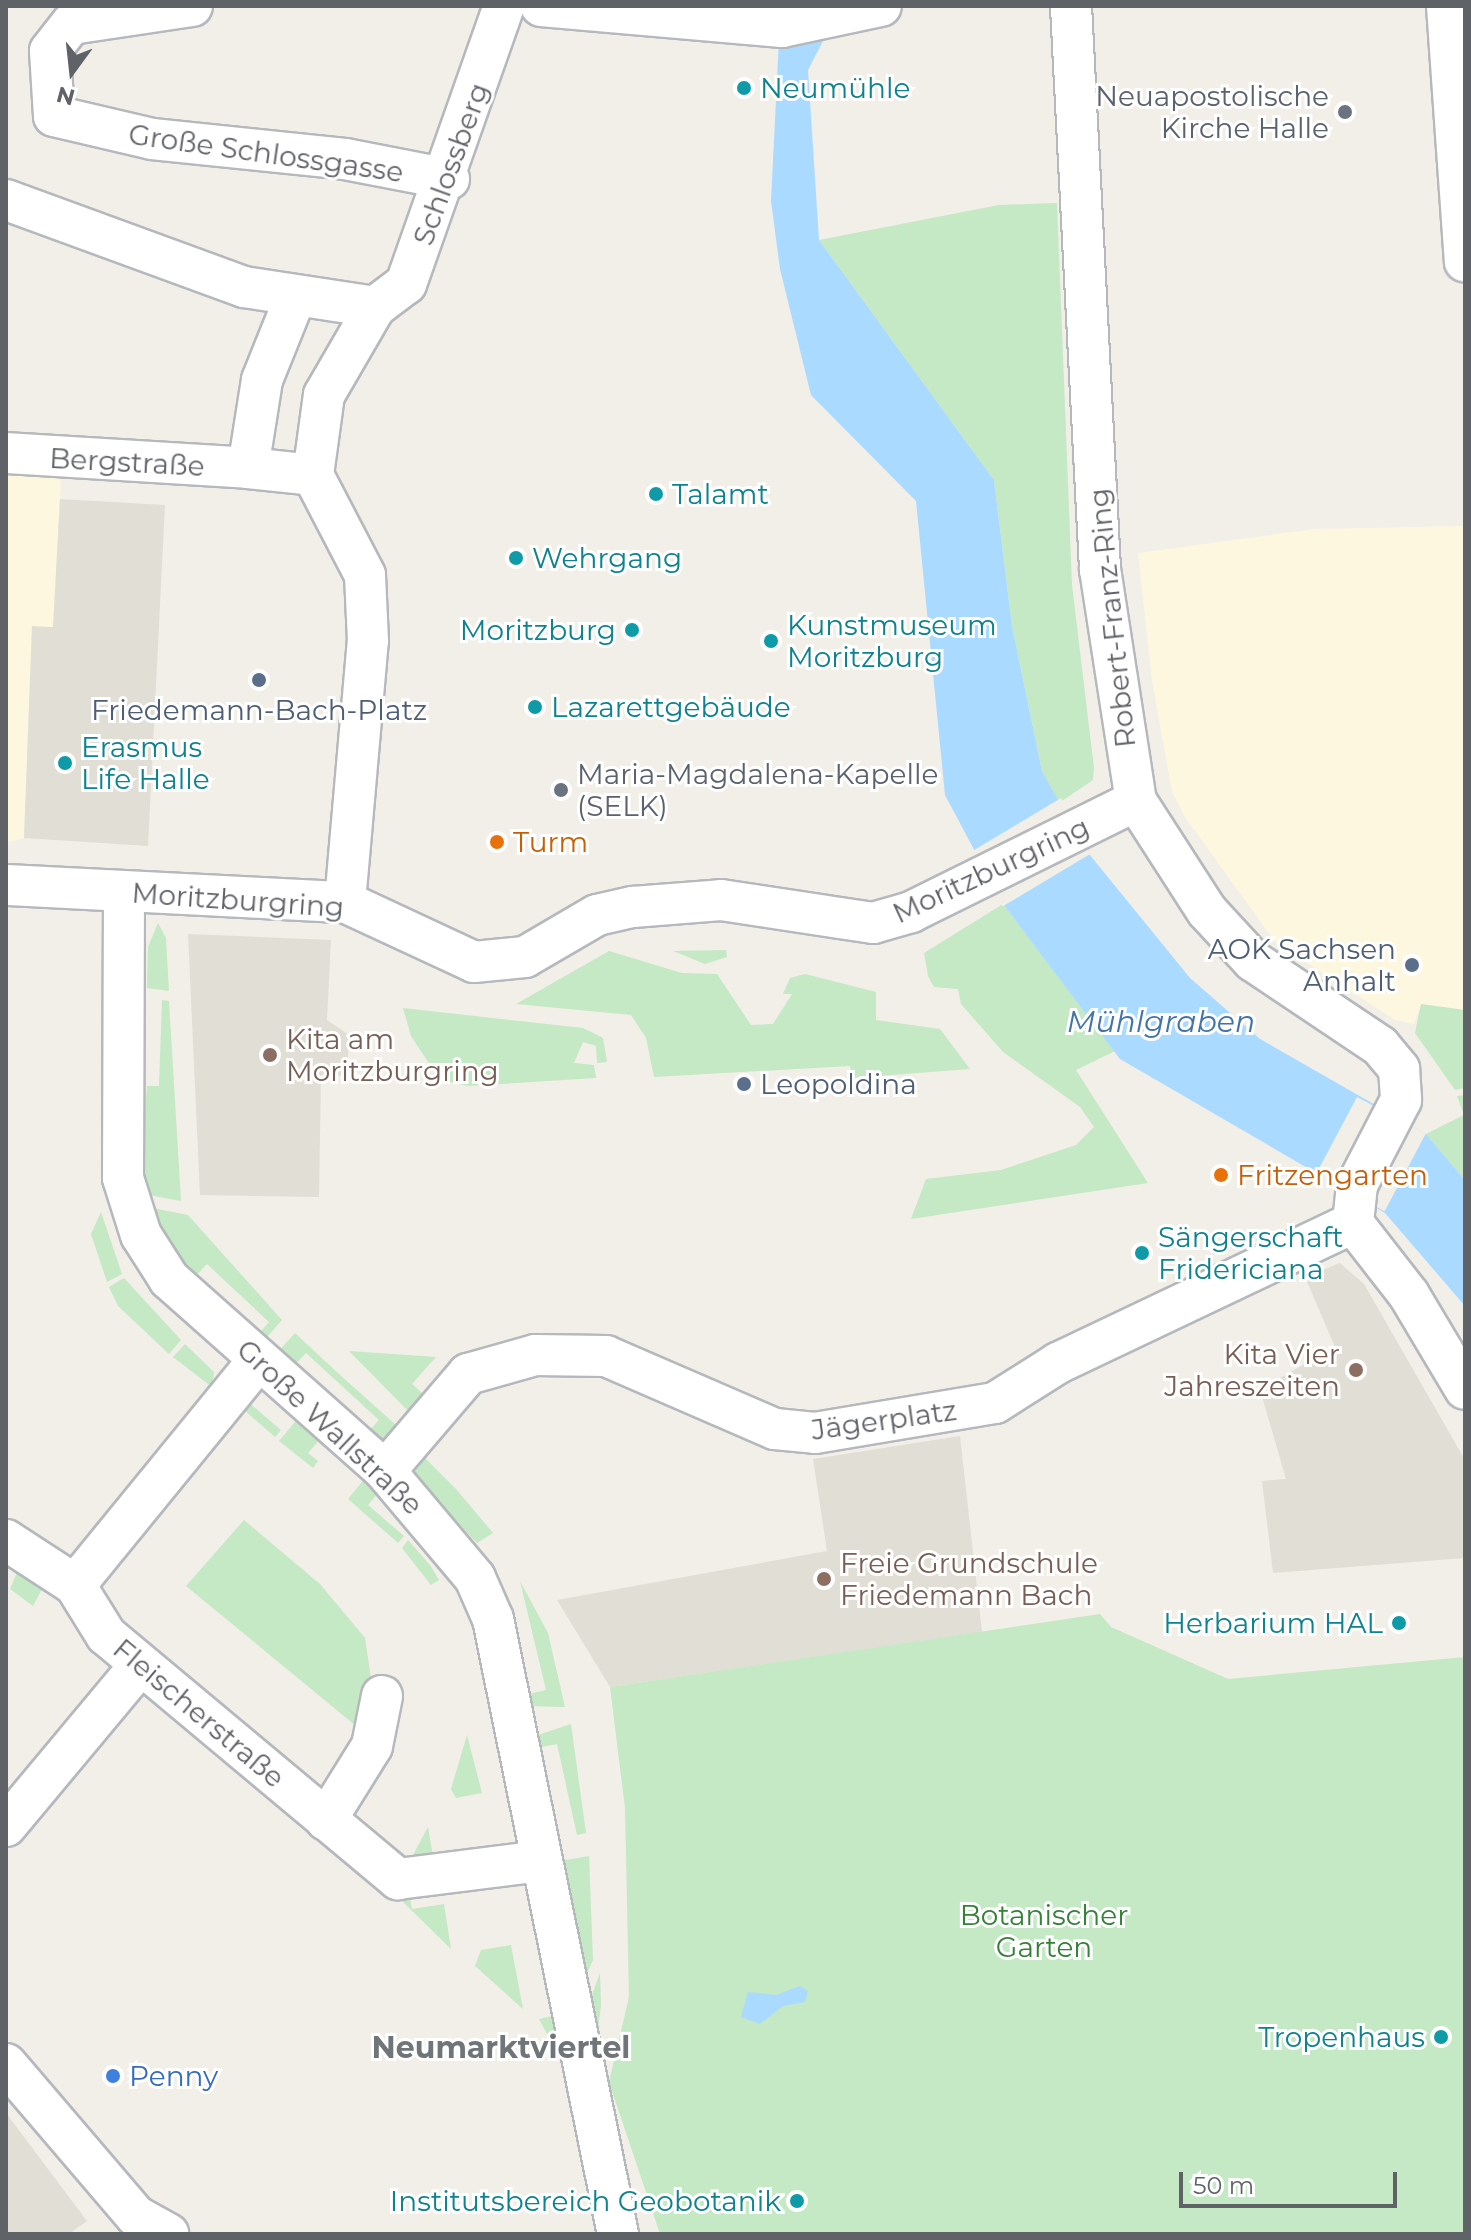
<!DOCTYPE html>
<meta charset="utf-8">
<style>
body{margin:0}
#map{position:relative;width:1471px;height:2240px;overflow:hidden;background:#f1efe8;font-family:Montserrat,sans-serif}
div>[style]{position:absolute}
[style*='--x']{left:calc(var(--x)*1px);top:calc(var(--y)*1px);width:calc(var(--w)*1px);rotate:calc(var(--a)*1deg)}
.commercial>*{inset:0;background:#fef7e0}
.education>*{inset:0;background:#e1ded6}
.green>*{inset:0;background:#c5e8c5}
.water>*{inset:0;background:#aadaff}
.pier>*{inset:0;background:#f1efe8;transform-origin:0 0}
.roads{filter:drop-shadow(2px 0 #b5b8bc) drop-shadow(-2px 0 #b5b8bc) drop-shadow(0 2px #b5b8bc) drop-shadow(0 -2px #b5b8bc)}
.minor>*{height:40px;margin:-20px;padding:0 20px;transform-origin:20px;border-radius:20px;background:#fff}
.dots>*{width:22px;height:22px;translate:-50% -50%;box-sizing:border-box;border:4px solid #fff;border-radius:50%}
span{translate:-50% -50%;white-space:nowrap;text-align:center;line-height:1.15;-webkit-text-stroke:6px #fff;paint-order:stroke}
.culture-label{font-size:28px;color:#0d838f}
.left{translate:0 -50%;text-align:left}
.right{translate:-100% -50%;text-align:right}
.worship-label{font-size:28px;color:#5b616d}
.street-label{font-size:28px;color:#5f6368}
.service-label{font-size:28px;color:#4e5e75}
.food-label{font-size:28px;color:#c56008}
.education-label{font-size:28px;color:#785e54}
.park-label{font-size:28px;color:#348238}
.shop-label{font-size:28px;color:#366cbe}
.water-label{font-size:30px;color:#4174aa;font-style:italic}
.neighbourhood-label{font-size:30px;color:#70757a;font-weight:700}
.frame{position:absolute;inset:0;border:8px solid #5f6368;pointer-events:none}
.north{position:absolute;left:32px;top:32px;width:80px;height:80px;-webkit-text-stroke:6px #fff;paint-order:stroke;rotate:195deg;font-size:22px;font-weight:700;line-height:32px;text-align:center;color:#5f6368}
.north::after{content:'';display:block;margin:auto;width:28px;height:36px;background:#5f6368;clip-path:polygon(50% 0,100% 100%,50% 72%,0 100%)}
.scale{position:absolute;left:1179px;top:2172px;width:218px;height:36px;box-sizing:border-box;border:4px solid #5f6368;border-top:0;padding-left:10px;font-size:24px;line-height:28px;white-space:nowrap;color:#5f6368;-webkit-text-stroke:6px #fff;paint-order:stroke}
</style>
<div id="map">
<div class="commercial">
<i style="clip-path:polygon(6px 471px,61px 478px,53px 627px,32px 627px,24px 838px,6px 843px)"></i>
<i style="clip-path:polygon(1465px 526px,1465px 1010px,1421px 1004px,1414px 1024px,1395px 1020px,1275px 942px,1185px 817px,1172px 792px,1152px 680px,1138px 553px,1314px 529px)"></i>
</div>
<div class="education">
<i style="clip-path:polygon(60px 499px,165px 505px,148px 846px,24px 838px,32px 626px,53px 627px)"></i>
<i style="clip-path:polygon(188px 934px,331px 940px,327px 1020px,349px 1035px,347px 1076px,321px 1075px,319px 1197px,200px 1195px)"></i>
<i style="clip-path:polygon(1340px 1263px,1364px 1284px,1465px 1460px,1465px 1558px,1273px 1573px,1262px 1481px,1286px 1479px,1263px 1400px,1269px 1384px,1335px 1347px,1305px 1277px)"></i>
<i style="clip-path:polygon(960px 1436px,982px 1632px,610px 1687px,557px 1600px,827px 1551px,813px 1459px)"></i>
<i style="clip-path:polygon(6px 2113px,87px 2221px,69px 2234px,6px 2234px)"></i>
</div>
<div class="green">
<i style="clip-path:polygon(1057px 203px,1072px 585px,1094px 768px,1093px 780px,1059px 803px,1042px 771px,1012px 626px,994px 480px,819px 240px,999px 205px)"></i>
<i style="clip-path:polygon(1003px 904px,1115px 1051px,1076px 1070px,1148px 1183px,911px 1219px,926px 1179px,1001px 1170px,1076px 1145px,1094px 1127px,1080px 1107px,1003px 1052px,961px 1004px,958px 989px,934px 987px,928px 976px,924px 953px)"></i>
<i style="clip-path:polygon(158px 923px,166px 938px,169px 991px,147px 988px,148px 947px)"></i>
<i style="clip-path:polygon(726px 950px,727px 957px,705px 964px,673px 951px)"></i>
<i style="clip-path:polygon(609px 951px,682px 973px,717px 974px,751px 1025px,773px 1024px,792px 994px,783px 994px,790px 978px,805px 974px,876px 992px,876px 1020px,940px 1029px,970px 1069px,853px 1078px,850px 1066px,654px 1077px,646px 1038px,631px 1015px,516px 1004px)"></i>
<i style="clip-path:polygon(162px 1000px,169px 1001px,181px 1201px,149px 1195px,141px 1163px,147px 1086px,159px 1086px)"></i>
<i style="clip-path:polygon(1421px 1004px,1465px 1010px,1465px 1088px,1455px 1090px,1415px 1033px)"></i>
<i style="clip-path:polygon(403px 1008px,583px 1028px,603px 1038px,607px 1062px,597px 1063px,596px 1046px,583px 1042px,574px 1063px,594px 1065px,596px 1078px,468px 1086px,440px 1080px,411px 1036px)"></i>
<i style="clip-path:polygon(1465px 1095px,1465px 1180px,1426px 1134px,1464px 1115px,1457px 1096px)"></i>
<i style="clip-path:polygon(152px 1208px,188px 1215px,282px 1320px,262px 1343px,255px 1338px,269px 1322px,207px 1264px,192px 1280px,162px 1239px)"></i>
<i style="clip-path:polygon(101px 1212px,122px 1274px,107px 1282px,91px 1234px)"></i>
<i style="clip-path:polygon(124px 1278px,181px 1340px,169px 1354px,118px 1306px,109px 1287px)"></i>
<i style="clip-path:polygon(295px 1333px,340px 1375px,405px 1433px,382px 1448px,365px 1435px,379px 1420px,306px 1353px,291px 1369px,275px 1355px)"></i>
<i style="clip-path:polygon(185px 1344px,214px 1372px,212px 1387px,173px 1357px)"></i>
<i style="clip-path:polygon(349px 1351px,436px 1357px,412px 1384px,430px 1400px,414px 1417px)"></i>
<i style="clip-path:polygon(235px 1402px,248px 1402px,281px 1430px,275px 1437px)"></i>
<i style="clip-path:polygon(299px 1417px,322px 1437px,308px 1453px,318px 1461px,313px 1468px,279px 1441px)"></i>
<i style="clip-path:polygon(418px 1451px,456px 1489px,493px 1533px,477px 1543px,411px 1473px)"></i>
<i style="clip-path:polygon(366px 1477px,381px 1489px,368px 1505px,404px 1536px,398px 1543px,348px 1499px)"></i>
<i style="clip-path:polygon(244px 1520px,320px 1584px,365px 1638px,373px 1692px,367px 1735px,186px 1586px)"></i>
<i style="clip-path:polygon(408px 1540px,430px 1565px,439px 1580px,431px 1585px,402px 1548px)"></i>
<i style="clip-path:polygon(18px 1570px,43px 1587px,33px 1606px,10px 1589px)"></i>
<i style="clip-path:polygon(520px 1581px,548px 1633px,565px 1707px,529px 1706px,525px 1695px,546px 1690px)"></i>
<i style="clip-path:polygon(1100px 1614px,1111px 1627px,1228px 1679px,1465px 1657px,1465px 2234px,660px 2234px,609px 2082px,629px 1997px,625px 1808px,610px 1687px)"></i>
<i style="clip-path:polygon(571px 1724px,586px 1833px,577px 1835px,557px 1744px,537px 1748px,535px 1736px)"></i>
<i style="clip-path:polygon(467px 1735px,482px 1793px,456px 1798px,451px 1789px)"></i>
<i style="clip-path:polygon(428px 1827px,434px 1863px,406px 1868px)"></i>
<i style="clip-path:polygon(589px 1856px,593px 1960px,583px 1983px,560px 1861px)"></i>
<i style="clip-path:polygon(408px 1888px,412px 1909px,444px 1904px,451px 1949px,401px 1900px,400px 1889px)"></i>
<i style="clip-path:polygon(511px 1945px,523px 2009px,475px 1966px,481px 1950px)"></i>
<i style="clip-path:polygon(600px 1973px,601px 2006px,597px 2036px,588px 2006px)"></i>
<i style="clip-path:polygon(557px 2015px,563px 2047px,555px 2049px,539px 2019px)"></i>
</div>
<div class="water">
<i style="clip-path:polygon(841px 6px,808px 70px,819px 240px,994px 480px,1012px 626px,1042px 771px,1085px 849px,1190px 978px,1260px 1039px,1426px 1134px,1465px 1180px,1465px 1306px,1385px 1213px,1120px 1059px,1003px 904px,945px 795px,916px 501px,811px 395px,780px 269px,771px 201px,779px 39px)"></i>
<i style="clip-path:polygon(800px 1986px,808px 1991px,805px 2002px,783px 2006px,760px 2024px,741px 2017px,748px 1992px,776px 1995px)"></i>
</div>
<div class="pier">
<i style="left:1061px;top:798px;width:63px;height:106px;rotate:59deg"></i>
<i style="left:1357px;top:1097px;width:78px;height:88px;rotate:28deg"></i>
</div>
<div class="roads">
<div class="minor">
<i style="--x:192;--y:6;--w:122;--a:171.5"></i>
<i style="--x:71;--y:24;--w:34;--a:128"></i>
<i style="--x:50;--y:51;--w:65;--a:86.5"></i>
<i style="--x:54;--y:116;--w:101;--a:13.2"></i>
<i style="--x:152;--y:139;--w:194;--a:5.9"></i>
<i style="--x:345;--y:159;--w:106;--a:10.9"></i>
<i style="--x:541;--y:6;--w:242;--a:5"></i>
<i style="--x:782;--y:27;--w:101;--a:-12"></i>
<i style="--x:1071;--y:6;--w:564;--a:87.05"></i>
<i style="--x:1100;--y:569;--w:235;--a:81.2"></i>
<i style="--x:1136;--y:801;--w:131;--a:57.2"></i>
<i style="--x:1207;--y:911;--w:68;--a:47.4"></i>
<i style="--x:1253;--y:961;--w:153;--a:33.8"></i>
<i style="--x:1380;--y:1046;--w:30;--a:50"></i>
<i style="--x:1399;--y:1069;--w:31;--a:86"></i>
<i style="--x:1401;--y:1100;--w:96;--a:117.4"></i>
<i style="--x:1357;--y:1185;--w:38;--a:96"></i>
<i style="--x:1353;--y:1223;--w:91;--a:52.1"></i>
<i style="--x:1409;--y:1295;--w:109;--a:59.2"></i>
<i style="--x:1447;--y:6;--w:256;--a:86"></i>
<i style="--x:6;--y:200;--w:253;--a:20.1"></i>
<i style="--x:244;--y:287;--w:133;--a:8.7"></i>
<i style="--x:295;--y:298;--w:88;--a:111.9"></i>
<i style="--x:262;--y:380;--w:89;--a:99"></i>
<i style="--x:248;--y:468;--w:65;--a:6.1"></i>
<i style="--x:6;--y:453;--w:242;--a:3.5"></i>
<i style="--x:6;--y:885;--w:339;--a:2.9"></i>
<i style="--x:345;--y:902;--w:142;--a:24.9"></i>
<i style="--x:474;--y:962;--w:51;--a:-5.6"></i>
<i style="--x:525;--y:957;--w:83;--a:-30.3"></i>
<i style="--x:597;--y:915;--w:37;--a:-13"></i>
<i style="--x:633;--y:907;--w:88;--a:-4.5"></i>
<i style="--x:721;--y:900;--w:154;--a:8.6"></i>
<i style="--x:873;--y:923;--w:40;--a:-16"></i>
<i style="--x:911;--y:912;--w:251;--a:-26.3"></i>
<i style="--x:124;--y:892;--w:286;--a:90.2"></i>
<i style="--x:123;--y:1178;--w:60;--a:72.5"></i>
<i style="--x:141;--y:1235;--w:52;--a:57.5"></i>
<i style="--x:169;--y:1279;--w:289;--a:41.6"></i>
<i style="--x:385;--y:1471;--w:140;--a:49.9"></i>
<i style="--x:475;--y:1578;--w:45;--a:66.3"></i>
<i style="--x:493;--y:1619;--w:628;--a:78.51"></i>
<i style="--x:345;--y:902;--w:262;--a:-85"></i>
<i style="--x:368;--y:641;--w:66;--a:-92.6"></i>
<i style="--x:365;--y:575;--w:113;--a:-117.5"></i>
<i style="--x:313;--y:475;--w:81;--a:-82.2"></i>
<i style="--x:324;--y:395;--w:102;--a:-59.9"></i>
<i style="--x:375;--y:307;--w:39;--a:-37"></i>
<i style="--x:406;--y:284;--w:295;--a:-70.6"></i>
<i style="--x:385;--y:1471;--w:128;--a:-49.4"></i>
<i style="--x:468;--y:1374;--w:70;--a:-15.8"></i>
<i style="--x:535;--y:1355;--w:71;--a:0.8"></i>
<i style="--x:606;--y:1356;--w:184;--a:23.4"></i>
<i style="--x:775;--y:1429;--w:40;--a:5.7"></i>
<i style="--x:815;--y:1433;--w:182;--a:-9.5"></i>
<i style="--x:995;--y:1403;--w:75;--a:-32.4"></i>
<i style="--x:1058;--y:1363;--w:327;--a:-25.4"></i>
<i style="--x:6;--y:1540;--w:82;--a:33.1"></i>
<i style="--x:75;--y:1585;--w:59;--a:58.2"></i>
<i style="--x:106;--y:1635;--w:381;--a:39.9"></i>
<i style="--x:398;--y:1879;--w:143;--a:-7.2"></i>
<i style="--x:75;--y:1585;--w:289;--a:-50.8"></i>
<i style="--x:326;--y:1820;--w:87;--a:-58.1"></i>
<i style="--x:372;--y:1746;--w:51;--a:-78.7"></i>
<i style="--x:6;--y:1826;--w:209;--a:-50.2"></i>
<i style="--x:6;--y:2064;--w:200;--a:49.5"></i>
<i style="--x:136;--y:2216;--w:37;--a:29"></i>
</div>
</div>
<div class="dots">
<i style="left:744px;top:88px;background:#0f9aa8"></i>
<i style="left:1345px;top:112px;background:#6b7280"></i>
<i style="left:656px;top:494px;background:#0f9aa8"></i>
<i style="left:516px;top:558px;background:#0f9aa8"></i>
<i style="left:632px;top:630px;background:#0f9aa8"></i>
<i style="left:771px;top:641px;background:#0f9aa8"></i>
<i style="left:259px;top:680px;background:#5c6f8a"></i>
<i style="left:535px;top:707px;background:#0f9aa8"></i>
<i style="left:65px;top:763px;background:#0f9aa8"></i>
<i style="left:561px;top:790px;background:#6b7280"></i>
<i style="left:497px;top:842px;background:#e8710a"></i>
<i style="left:1412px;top:965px;background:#5c6f8a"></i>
<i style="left:270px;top:1055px;background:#8d6e63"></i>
<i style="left:744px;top:1084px;background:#5c6f8a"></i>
<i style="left:1221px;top:1175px;background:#e8710a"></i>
<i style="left:1142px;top:1253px;background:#0f9aa8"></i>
<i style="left:1356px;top:1370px;background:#8d6e63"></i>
<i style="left:824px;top:1579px;background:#8d6e63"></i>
<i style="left:1399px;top:1623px;background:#0f9aa8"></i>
<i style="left:1441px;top:2037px;background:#0f9aa8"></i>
<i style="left:113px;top:2076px;background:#3f7fe0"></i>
<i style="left:797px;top:2201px;background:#0f9aa8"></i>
</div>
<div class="culture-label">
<span class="left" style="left:760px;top:88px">Neumühle</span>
<span class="left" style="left:672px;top:494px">Talamt</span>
<span class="left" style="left:532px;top:558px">Wehrgang</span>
<span class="left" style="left:787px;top:641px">Kunstmuseum<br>Moritzburg</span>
<span class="right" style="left:616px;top:630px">Moritzburg</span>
<span class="left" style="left:551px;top:707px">Lazarettgebäude</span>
<span class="left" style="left:81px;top:763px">Erasmus<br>Life Halle</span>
<span class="left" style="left:1158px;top:1253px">Sängerschaft<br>Fridericiana</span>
<span class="right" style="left:1383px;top:1623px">Herbarium HAL</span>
<span class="right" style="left:1425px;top:2037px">Tropenhaus</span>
<span class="right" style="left:781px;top:2201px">Institutsbereich Geobotanik</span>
</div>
<div class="worship-label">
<span class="right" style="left:1329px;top:112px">Neuapostolische<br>Kirche Halle</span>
<span class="left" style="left:577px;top:790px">Maria-Magdalena-Kapelle<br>(SELK)</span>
</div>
<div class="street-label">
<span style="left:266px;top:153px;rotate:8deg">Große Schlossgasse</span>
<span style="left:451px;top:164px;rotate:-70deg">Schlossberg</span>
<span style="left:127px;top:462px;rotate:3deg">Bergstraße</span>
<span style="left:1112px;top:618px;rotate:-96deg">Robert-Franz-Ring</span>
<span style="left:991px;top:870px;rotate:-25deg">Moritzburgring</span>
<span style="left:238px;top:900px;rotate:4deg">Moritzburgring</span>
<span style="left:884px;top:1420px;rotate:-8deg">Jägerplatz</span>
<span style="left:330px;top:1427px;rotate:43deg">Große Wallstraße</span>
<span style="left:199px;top:1713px;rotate:40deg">Fleischerstraße</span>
</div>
<div class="service-label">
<span style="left:259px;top:710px">Friedemann-Bach-Platz</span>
<span class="right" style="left:1396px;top:965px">AOK Sachsen<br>Anhalt</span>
<span class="left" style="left:760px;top:1084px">Leopoldina</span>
</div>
<div class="food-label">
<span class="left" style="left:513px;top:842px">Turm</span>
<span class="left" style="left:1237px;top:1175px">Fritzengarten</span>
</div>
<div class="education-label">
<span class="left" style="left:286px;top:1055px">Kita am<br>Moritzburgring</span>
<span class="right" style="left:1340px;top:1370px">Kita Vier<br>Jahreszeiten</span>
<span class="left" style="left:840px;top:1579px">Freie Grundschule<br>Friedemann Bach</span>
</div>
<div class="park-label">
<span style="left:1044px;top:1931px">Botanischer<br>Garten</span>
</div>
<div class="shop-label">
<span class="left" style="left:129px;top:2076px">Penny</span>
</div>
<div class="water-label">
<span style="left:1161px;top:1022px">Mühlgraben</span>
</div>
<div class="neighbourhood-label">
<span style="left:501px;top:2048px">Neumarktviertel</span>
</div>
<div class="frame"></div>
<div class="north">N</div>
<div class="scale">50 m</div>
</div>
